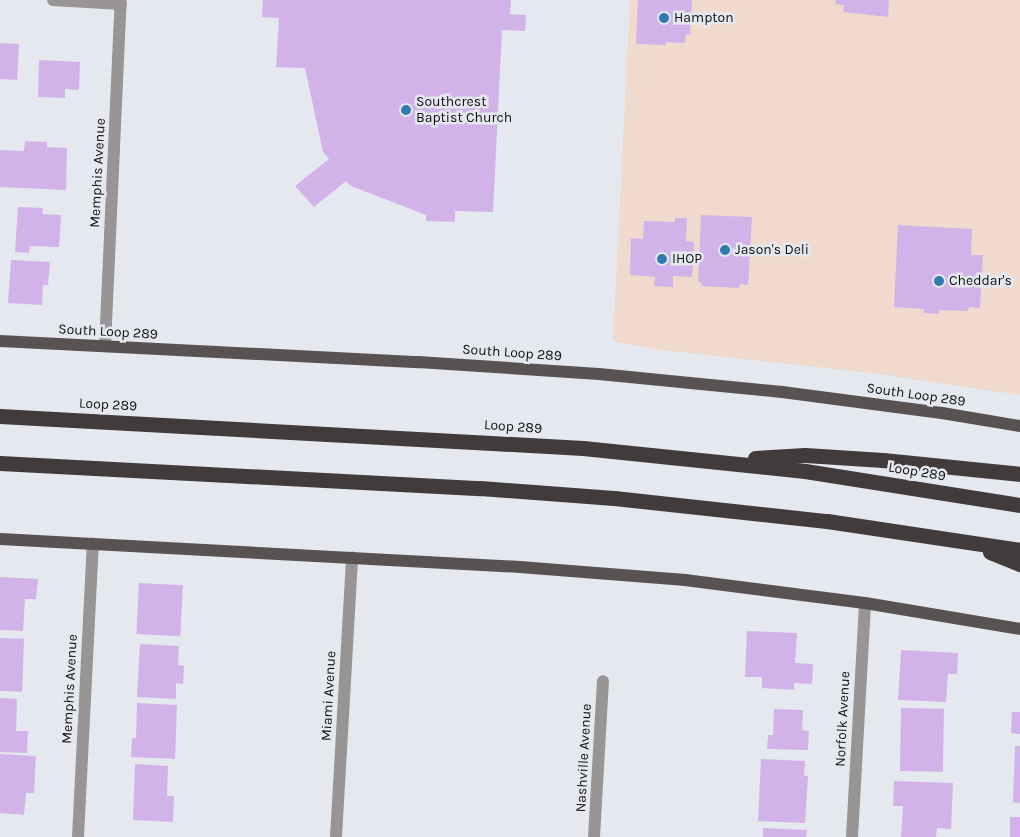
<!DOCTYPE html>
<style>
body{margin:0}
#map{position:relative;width:1020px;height:837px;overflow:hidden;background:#e6e8f0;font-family:Karla,sans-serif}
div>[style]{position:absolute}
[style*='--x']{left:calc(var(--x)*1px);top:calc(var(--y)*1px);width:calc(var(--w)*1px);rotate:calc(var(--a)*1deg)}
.commercial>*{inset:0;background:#efdacd}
.building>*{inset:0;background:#d1b3e9;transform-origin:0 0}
.minor>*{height:12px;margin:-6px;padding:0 6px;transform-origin:6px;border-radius:6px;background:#999596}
.major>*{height:12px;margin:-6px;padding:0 6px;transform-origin:6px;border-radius:6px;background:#595253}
.highway>*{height:15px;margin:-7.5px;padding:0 7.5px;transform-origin:7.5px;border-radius:7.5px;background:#423b3c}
.dots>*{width:14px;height:14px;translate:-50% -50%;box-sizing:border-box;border:2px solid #e6e8f0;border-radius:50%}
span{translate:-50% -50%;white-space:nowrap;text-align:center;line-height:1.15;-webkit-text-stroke:5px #e6e8f0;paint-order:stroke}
.poi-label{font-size:14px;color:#0f1012}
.left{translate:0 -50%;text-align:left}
.street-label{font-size:14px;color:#0f1012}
</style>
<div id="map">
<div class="commercial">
<i style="clip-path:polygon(630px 0,1020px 0,1020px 395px,871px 373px,653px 349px,613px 341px)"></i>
</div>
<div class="building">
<i style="clip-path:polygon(263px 0,511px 0,510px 14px,526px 15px,525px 31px,502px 30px,493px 212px,455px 211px,455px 222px,426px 221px,426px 215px,351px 186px,346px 181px,314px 207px,295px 186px,329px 159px,323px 152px,305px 68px,276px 67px,279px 18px,262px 17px)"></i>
<i style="clip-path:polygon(638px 0,692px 0,690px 35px,686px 34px,685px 43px,666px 42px,666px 45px,636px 44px)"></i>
<i style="clip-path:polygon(836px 0,889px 0,888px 17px,843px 12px,844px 5px,835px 4px)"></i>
<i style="left:0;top:43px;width:19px;height:36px;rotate:3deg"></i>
<i style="clip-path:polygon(39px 60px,80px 62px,79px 90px,65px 89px,65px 98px,38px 97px)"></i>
<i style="clip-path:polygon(25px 141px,47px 142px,47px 147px,67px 148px,66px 190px,0 187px,0 150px,24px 151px)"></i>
<i style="clip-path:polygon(18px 207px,43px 208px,42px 214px,61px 215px,59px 247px,30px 246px,29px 253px,15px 252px)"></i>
<i style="clip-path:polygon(701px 215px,752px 217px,748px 285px,740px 284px,739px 288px,701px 286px,702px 283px,698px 282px)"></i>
<i style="clip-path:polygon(675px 218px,687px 218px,686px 241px,694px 242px,692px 277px,673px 276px,673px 287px,654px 286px,655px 277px,630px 275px,631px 238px,643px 239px,644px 221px,675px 222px)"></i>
<i style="clip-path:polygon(898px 225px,972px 229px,971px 255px,983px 255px,980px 308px,969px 307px,968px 311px,939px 310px,939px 314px,924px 313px,924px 309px,894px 307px)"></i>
<i style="clip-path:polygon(11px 260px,50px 262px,48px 285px,43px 285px,42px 305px,8px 303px)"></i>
<i style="clip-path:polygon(0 577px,38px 579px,36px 599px,25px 599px,23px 631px,0 630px)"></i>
<i style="left:139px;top:583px;width:44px;height:51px;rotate:3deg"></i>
<i style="clip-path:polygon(747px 631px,797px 633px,795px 663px,813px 664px,812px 684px,794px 683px,794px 690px,762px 688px,762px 677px,745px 677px)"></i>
<i style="left:0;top:638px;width:24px;height:53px;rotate:2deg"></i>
<i style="clip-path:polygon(140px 644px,179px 646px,178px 665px,184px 666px,183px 684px,176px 683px,176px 699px,137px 697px)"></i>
<i style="clip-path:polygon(901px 650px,958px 653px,957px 674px,948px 674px,946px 702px,898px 700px)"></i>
<i style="clip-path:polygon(0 698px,17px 699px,16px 731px,28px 731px,27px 753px,0 752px)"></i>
<i style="clip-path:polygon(137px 703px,177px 705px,175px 759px,131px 757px,132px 738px,136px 738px)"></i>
<i style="left:901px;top:708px;width:43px;height:63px;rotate:1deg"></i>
<i style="clip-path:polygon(774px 709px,803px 710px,802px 730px,809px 731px,808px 750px,767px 749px,768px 735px,773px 735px)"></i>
<i style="clip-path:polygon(1012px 712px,1020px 712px,1020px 734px,1011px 733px)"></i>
<i style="clip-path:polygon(1015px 746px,1020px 746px,1020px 803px,1013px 802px)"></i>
<i style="clip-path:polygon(0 754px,36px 756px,34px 793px,26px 793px,24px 815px,0 813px)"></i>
<i style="clip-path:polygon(761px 759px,805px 761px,804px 776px,808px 776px,805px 823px,758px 821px)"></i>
<i style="clip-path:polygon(135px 764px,168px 766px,167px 796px,174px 796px,173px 822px,133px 820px)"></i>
<i style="clip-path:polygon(894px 781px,953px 783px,951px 829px,937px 828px,936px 837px,901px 837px,903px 806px,893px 806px)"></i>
<i style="left:1010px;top:817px;width:10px;height:20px"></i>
<i style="clip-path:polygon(763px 828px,807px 830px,806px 837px,763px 837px)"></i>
</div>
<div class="minor">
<i style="--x:53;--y:0;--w:68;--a:3.4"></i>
<i style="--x:105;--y:346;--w:346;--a:-87.4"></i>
<i style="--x:78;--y:837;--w:294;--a:-87.1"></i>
<i style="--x:336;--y:837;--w:280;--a:-86.7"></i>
<i style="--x:594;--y:837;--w:156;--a:-86.7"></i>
<i style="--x:852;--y:837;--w:234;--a:-86.8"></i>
</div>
<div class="major">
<i style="--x:0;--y:341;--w:419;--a:2.9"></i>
<i style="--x:418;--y:362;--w:181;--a:3.8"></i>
<i style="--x:599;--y:374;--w:184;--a:5.6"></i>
<i style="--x:782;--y:392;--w:161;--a:7.5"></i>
<i style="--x:942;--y:413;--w:79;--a:9.5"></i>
<i style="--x:0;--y:539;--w:521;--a:3.08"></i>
<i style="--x:520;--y:567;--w:166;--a:4.5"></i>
<i style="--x:685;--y:580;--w:181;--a:7.3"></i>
<i style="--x:865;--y:603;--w:157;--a:9.5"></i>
</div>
<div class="highway">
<i style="--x:0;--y:416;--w:584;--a:3.14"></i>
<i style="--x:583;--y:448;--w:223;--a:5.9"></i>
<i style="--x:805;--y:471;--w:218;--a:9"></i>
<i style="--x:755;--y:458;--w:50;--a:-3.4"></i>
<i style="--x:805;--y:455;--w:78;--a:3.7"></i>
<i style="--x:883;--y:460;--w:138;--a:5.8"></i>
<i style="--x:0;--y:463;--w:481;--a:3"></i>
<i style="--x:480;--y:488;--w:134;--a:4.3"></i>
<i style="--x:614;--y:498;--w:214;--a:6.2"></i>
<i style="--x:827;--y:521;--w:195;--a:8.5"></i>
<i style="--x:990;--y:552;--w:32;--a:22"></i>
</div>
<div class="dots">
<i style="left:664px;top:18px;background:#317aad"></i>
<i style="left:406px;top:110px;background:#317aad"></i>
<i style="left:725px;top:250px;background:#317aad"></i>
<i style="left:662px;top:259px;background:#317aad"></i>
<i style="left:939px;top:281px;background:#317aad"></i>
</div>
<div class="poi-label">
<span class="left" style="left:674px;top:18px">Hampton</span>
<span class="left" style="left:416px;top:110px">Southcrest<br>Baptist Church</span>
<span class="left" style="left:735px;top:250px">Jason's Deli</span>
<span class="left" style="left:672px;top:259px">IHOP</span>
<span class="left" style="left:949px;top:281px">Cheddar's</span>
</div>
<div class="street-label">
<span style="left:98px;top:173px;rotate:-87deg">Memphis Avenue</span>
<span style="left:108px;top:332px;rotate:3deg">South Loop 289</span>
<span style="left:512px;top:353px;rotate:4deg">South Loop 289</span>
<span style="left:916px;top:395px;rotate:8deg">South Loop 289</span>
<span style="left:108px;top:405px;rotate:3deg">Loop 289</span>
<span style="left:513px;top:427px;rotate:4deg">Loop 289</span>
<span style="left:917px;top:472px;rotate:9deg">Loop 289</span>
<span style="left:70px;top:689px;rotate:-87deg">Memphis Avenue</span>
<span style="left:329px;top:696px;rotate:-87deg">Miami Avenue</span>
<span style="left:843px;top:719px;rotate:-87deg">Norfolk Avenue</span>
<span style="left:584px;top:758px;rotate:-87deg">Nashville Avenue</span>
</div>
</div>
